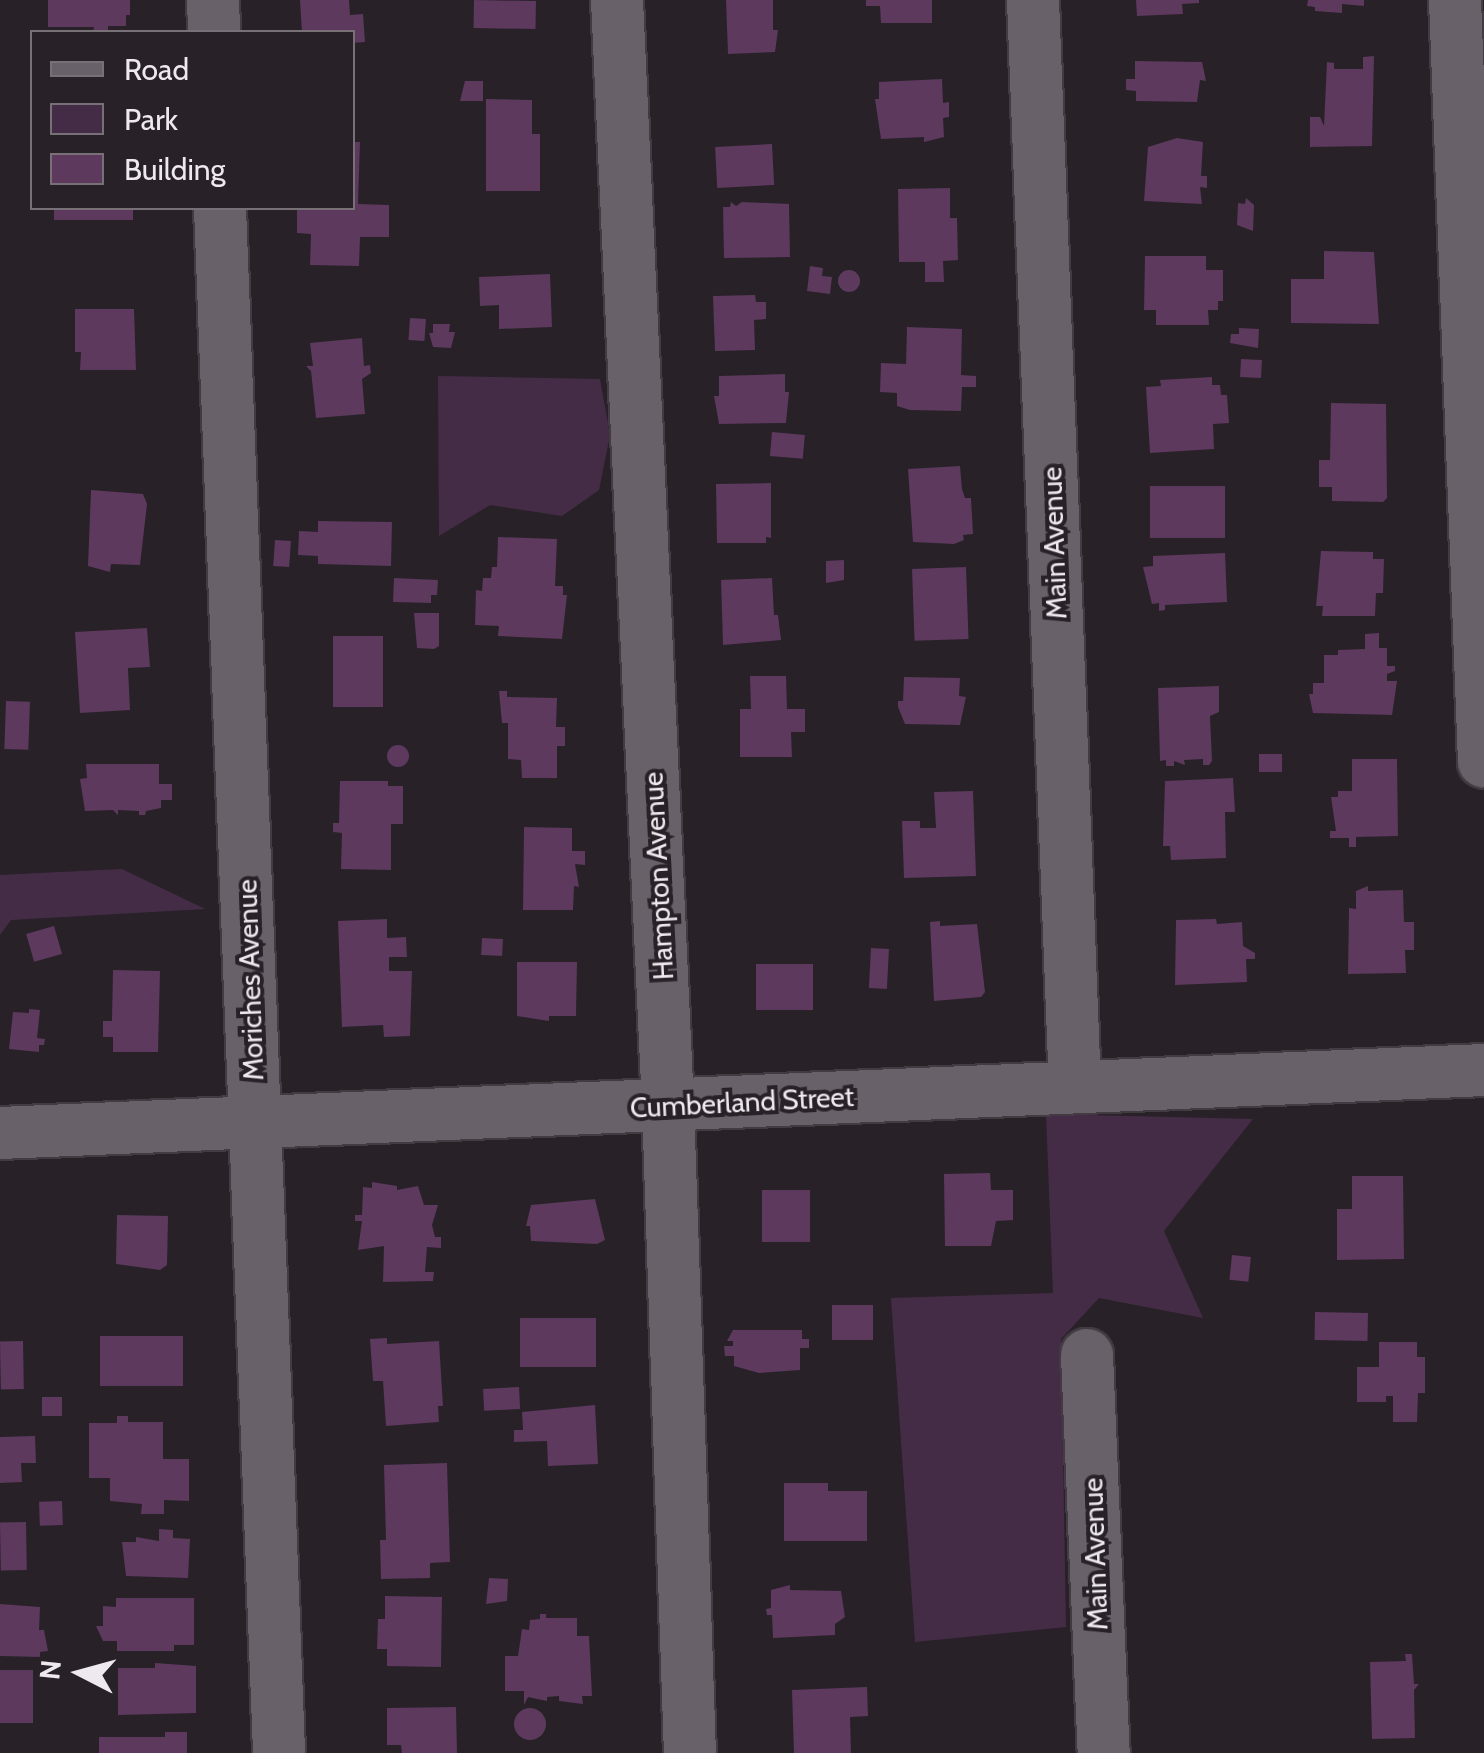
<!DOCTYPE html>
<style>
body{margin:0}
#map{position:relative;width:1484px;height:1753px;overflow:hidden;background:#282128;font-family:Cabin,sans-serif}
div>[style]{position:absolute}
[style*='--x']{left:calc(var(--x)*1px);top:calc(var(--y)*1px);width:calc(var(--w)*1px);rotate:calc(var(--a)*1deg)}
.green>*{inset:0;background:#452c46}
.building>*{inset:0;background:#5c395d;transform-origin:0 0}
.round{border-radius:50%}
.roads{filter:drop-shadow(2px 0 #423b42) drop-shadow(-2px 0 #423b42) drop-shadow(0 2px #423b42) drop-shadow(0 -2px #423b42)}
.minor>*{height:52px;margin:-26px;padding:0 26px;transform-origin:26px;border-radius:26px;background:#696169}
span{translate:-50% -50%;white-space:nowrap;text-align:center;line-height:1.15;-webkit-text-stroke:8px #282128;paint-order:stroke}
.street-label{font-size:28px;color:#eee9ee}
.legend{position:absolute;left:30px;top:30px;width:325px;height:180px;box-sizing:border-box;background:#282128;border:2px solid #777177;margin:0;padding:12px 18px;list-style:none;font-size:30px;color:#eee9ee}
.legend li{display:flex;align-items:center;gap:20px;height:50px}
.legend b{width:50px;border:2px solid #777177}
.north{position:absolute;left:30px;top:1623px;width:100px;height:100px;-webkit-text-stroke:8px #282128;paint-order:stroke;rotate:276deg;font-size:28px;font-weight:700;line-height:40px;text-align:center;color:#eee9ee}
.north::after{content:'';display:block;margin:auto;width:35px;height:45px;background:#eee9ee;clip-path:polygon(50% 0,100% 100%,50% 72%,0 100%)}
</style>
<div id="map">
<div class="green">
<i style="clip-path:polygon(438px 376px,600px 379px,610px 435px,599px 490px,562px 516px,490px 505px,439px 536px)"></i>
<i style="clip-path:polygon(122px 869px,205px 909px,11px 920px,0 935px,0 875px)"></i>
<i style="clip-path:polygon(1046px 1114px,1253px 1119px,1164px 1231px,1203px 1318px,1099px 1298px,1061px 1339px,1066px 1627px,915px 1642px,891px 1298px,1053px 1293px)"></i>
</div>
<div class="building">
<i style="clip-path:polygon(48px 0,130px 0,130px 15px,126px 15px,126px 26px,108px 26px,108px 32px,93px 32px,94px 27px,48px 27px)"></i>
<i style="clip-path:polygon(300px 0,349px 0,350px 15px,363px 14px,365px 42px,352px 43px,352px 32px,302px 32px)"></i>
<i style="left:474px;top:0;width:62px;height:28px;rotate:1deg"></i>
<i style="clip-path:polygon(726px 0,773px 0,773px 30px,778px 30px,775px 52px,728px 54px)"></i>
<i style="clip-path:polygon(866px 0,932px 0,932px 23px,881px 23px,880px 6px,866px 6px)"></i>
<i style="clip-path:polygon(1136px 0,1199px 0,1199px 3px,1182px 4px,1183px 14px,1137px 16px)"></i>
<i style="clip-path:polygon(1308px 0,1364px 0,1364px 6px,1342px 4px,1342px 13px,1315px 11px,1315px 7px,1307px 6px)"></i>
<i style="clip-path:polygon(1374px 56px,1372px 146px,1310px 147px,1310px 117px,1320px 117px,1324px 126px,1327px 62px,1334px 63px,1334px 69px,1363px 69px,1363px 57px)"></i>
<i style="clip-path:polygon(1135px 61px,1202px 62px,1206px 81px,1200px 80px,1197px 102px,1136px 101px,1136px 91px,1126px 90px,1126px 79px,1135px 79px)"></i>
<i style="clip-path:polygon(942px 79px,943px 103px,949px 102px,949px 117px,943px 118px,944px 137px,924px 142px,924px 137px,881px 139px,875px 99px,879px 99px,879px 82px)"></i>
<i style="clip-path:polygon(465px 81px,483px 81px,483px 101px,460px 101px)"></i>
<i style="clip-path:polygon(486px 99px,532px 100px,532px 134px,540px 134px,540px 191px,486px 191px)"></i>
<i style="clip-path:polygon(1177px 138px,1203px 142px,1201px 176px,1207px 176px,1207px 188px,1200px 187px,1202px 204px,1144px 201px,1148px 147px)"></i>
<i style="clip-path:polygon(352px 142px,360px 142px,358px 204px,389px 205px,389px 237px,360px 237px,359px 266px,310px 265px,311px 234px,297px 233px,297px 208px,352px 208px)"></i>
<i style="left:772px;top:144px;width:41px;height:57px;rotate:87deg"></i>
<i style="clip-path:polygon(950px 188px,950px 218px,957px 218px,958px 260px,943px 261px,944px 282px,925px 282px,925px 262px,899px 262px,898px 189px)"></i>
<i style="clip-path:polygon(1246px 198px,1254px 205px,1253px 231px,1237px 225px,1238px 203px,1245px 204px)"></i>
<i style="clip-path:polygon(731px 202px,736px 206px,742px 202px,789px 204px,790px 257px,724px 258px,723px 207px,730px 207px)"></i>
<i style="left:54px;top:208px;width:79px;height:12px"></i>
<i style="clip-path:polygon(1324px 251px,1374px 252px,1379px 324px,1291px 323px,1291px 279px,1324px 279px)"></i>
<i style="clip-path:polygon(1145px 256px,1206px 256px,1206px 270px,1223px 270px,1223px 301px,1218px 301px,1218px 310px,1208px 310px,1209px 325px,1156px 325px,1156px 310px,1144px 310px)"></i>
<i style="clip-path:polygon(810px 266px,823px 268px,822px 276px,832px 277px,830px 294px,807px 291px)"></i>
<i class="round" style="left:838px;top:270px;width:22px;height:22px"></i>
<i style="clip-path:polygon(550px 274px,552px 327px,499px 329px,499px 305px,480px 306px,479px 277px)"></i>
<i style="clip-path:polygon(755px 295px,756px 302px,766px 302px,766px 319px,754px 320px,755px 350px,715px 351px,713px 296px)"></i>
<i style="clip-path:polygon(75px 309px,134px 309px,136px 370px,80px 370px,81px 352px,75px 352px)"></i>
<i style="left:410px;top:318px;width:16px;height:22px;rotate:4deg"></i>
<i style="clip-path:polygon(433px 324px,450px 324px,449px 332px,455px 332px,451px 348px,433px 347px,429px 333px,433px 333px)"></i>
<i style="clip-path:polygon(907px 327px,962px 329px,961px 375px,976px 376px,976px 387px,962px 387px,961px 411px,910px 410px,897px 406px,897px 393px,880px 392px,881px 363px,906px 364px)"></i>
<i style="clip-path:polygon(1239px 328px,1259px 329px,1258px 348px,1230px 343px,1231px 334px,1239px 334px)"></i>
<i style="clip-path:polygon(362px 338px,364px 366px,370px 365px,371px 373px,362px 379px,365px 414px,316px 418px,311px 371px,306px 366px,313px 366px,310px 343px)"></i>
<i style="left:1241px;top:359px;width:21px;height:18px;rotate:3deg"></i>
<i style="clip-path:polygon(785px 374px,785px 392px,789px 392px,786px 423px,719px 424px,714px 396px,719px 396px,719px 376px)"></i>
<i style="clip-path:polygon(1212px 377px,1212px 385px,1220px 385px,1221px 395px,1227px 395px,1229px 423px,1213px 424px,1214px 449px,1150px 453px,1146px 387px,1161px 386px,1160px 380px)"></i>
<i style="clip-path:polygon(1331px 403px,1386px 404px,1387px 498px,1383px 502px,1332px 501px,1332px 487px,1319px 487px,1319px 460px,1330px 460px)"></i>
<i style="left:772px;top:432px;width:33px;height:24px;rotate:5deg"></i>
<i style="clip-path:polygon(960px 466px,962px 489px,965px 498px,971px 498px,973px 534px,963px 535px,964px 540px,954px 544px,913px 542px,908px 469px)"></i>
<i style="clip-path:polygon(771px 483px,771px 538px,766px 537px,766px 543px,717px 543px,716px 484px)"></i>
<i style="left:1225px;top:486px;width:52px;height:75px;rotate:90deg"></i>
<i style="clip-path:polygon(91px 490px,143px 494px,147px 504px,140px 565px,111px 564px,110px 572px,88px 566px)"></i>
<i style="clip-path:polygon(318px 521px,392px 522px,391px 566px,318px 564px,318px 556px,298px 555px,299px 531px,318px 532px)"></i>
<i style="clip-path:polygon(498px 537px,557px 539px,555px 586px,563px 586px,563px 595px,567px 595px,562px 639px,498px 636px,499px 626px,475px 625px,476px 590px,482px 591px,483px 578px,491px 578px,492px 567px,497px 567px)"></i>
<i style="left:275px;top:540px;width:16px;height:26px;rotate:4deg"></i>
<i style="clip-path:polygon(1321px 551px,1373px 552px,1373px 559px,1384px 559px,1383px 593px,1376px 593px,1375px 616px,1322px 616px,1323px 606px,1316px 606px)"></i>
<i style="clip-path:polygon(1225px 553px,1227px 602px,1165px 605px,1165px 610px,1159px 611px,1159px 603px,1152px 604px,1143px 567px,1153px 566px,1153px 556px)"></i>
<i style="clip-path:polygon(844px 560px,844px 580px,826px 583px,826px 561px)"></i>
<i style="left:966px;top:567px;width:72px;height:54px;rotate:88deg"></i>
<i style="clip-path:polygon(394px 578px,438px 580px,437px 595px,431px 595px,431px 603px,393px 602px)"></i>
<i style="clip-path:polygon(772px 578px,774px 615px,778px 615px,781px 640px,723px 645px,721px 580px)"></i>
<i style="clip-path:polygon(414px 613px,439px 613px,439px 646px,434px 649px,417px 648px)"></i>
<i style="clip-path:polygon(147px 628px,150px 667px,128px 668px,130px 710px,80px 713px,75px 632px)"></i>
<i style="clip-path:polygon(1379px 633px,1379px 648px,1387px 648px,1387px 666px,1395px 666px,1395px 671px,1387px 674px,1387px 681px,1397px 681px,1392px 715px,1313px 713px,1309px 694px,1313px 694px,1313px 683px,1324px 683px,1324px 655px,1338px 655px,1338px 650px,1365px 649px,1365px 634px)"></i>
<i style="left:333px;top:636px;width:50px;height:71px"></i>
<i style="clip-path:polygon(750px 676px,786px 676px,787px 709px,805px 709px,805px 732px,791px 732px,792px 757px,740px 757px,740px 709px,751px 709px)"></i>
<i style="clip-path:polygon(904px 677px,960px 678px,959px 696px,966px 697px,960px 725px,905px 724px,898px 707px,898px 701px,903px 701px)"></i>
<i style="clip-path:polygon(1219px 686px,1219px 712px,1210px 716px,1212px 761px,1209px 765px,1203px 765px,1203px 759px,1184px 760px,1185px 765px,1174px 761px,1174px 766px,1166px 766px,1166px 760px,1160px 761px,1158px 688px)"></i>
<i style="clip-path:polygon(499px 691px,507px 691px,507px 697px,557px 698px,556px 727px,565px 727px,565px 746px,557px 746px,557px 778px,522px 778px,521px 760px,508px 759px,508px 723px,502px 723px)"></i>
<i style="left:6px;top:701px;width:24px;height:48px;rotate:2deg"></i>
<i class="round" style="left:387px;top:745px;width:22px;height:22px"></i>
<i style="left:1259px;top:754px;width:23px;height:18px"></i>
<i style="clip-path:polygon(1352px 759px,1397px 759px,1398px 836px,1356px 837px,1356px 847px,1349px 847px,1349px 838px,1330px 838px,1330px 831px,1336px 831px,1331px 797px,1338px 797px,1338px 791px,1352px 791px)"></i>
<i style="clip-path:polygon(86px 764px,159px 764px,159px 784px,172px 784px,172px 800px,161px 800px,161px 808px,146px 811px,145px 815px,139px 815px,139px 811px,118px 810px,118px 815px,113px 810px,85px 811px,80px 779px,87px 778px)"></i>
<i style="clip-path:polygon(1233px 778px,1235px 812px,1225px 812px,1226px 858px,1171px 860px,1170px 846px,1163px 846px,1165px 781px)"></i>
<i style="clip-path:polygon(340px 781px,388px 781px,388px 786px,403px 786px,403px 824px,391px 824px,391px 870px,341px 869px,342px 833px,333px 832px,333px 823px,339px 823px)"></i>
<i style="clip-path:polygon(973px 791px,976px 876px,904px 878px,902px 821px,920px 821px,920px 828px,936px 828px,934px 792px)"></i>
<i style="clip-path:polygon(524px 827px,572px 828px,572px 851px,585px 851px,585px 865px,575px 864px,579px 887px,574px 886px,573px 910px,523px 910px)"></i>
<i style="clip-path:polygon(1368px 886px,1368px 891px,1403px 890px,1404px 922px,1414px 922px,1414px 950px,1405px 950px,1406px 973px,1348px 974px,1349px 908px,1356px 909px,1356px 891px)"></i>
<i style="clip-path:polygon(387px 919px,387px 938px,406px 937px,407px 957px,389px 957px,389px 971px,412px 971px,410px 1036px,384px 1037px,383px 1025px,342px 1027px,338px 921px)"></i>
<i style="clip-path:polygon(1216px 919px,1217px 924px,1242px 922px,1243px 946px,1255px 953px,1255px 959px,1246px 959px,1247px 982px,1175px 985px,1176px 920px)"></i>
<i style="clip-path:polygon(940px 921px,940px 926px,977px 924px,985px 992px,981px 997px,934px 1001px,930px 922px)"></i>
<i style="left:54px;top:926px;width:29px;height:29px;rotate:74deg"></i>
<i style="left:482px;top:938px;width:21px;height:17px;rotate:3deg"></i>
<i style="left:871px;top:948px;width:18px;height:40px;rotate:3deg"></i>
<i style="clip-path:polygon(517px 962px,577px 962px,576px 1016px,549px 1016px,549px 1021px,517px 1016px)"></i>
<i style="left:756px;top:964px;width:57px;height:46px"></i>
<i style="clip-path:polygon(113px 970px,160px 971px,158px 1052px,113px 1052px,113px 1037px,103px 1037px,103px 1021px,112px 1021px)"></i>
<i style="clip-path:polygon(29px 1009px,40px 1010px,37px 1038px,45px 1039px,44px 1045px,39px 1045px,39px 1052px,9px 1049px,13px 1012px,29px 1013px)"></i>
<i style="clip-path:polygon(990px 1173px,991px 1190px,1013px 1190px,1013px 1220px,996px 1221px,991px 1246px,945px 1246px,944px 1174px)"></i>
<i style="clip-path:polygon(1352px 1176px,1403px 1176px,1404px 1259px,1337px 1260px,1337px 1209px,1352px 1209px)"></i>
<i style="clip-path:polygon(372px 1182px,397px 1186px,397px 1190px,418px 1186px,424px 1205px,438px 1205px,432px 1225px,435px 1237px,441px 1237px,441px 1248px,427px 1247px,425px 1272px,434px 1272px,433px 1281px,383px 1282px,384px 1246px,358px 1250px,362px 1221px,355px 1221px,355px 1215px,362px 1215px,363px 1187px,372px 1188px)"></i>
<i style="left:762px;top:1190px;width:48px;height:52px"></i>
<i style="clip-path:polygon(595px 1199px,605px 1240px,597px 1244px,531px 1241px,530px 1226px,526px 1226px,531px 1205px)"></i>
<i style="clip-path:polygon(117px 1215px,168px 1216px,167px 1265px,160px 1270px,116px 1264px)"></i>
<i style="left:1232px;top:1255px;width:19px;height:25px;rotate:6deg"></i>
<i style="left:832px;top:1305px;width:41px;height:35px"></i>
<i style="left:1315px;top:1312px;width:53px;height:28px;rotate:1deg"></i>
<i style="left:596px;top:1318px;width:49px;height:76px;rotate:90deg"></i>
<i style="clip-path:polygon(733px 1330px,802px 1330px,802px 1339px,809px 1339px,809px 1348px,800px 1348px,800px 1370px,759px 1373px,734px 1366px,734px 1356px,725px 1356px,724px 1346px,733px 1346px,733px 1341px,727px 1341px)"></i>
<i style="left:100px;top:1336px;width:83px;height:50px"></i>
<i style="clip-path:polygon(387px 1338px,387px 1344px,439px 1341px,443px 1406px,438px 1406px,439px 1422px,386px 1426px,383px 1381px,373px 1381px,370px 1339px)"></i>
<i style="left:23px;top:1341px;width:48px;height:23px;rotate:89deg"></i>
<i style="clip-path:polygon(1379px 1342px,1417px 1342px,1417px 1357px,1425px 1357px,1425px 1393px,1418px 1393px,1417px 1422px,1393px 1422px,1393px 1396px,1386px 1396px,1386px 1402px,1357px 1402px,1357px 1367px,1379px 1367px)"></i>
<i style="left:519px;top:1387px;width:22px;height:36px;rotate:87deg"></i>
<i style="left:62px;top:1397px;width:19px;height:20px;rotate:90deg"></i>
<i style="clip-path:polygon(595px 1405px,598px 1464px,548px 1466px,547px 1441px,514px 1442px,514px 1430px,523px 1430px,522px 1412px)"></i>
<i style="clip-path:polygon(117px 1416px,128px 1416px,128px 1422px,163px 1422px,163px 1459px,189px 1459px,189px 1501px,164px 1500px,164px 1514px,141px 1514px,142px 1504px,110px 1501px,110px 1478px,89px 1478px,89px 1423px,117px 1423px)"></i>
<i style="clip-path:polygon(35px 1436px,36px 1463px,21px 1463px,22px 1482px,0 1483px,0 1437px)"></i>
<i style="clip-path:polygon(447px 1463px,450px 1562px,430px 1563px,430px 1578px,381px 1579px,380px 1540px,386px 1540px,384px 1465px)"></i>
<i style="clip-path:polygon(784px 1483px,828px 1483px,828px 1491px,867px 1491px,867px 1541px,784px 1541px)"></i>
<i style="left:62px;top:1501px;width:24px;height:23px;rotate:88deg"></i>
<i style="left:26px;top:1522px;width:48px;height:26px;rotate:89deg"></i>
<i style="clip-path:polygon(159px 1529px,173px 1530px,173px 1538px,190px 1539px,188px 1578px,126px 1576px,122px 1542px,136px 1542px,136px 1537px,159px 1541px)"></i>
<i style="clip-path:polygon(489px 1578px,508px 1579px,507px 1601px,486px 1604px)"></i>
<i style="clip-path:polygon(790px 1585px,790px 1590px,841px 1591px,845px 1617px,835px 1624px,835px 1635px,773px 1638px,772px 1615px,767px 1615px,766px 1609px,771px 1608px,771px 1590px)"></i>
<i style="clip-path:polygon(385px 1596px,442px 1597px,441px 1667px,387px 1666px,387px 1649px,377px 1649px,378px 1619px,385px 1619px)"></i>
<i style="clip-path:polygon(116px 1598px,194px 1598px,194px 1645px,174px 1645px,174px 1651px,117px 1651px,117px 1641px,103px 1641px,96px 1626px,103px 1626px,103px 1606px,116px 1607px)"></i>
<i style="clip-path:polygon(0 1604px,40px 1607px,39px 1630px,44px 1630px,48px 1651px,40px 1652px,40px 1657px,0 1656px)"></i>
<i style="clip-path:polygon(540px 1614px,546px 1614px,546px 1618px,577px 1618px,577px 1636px,589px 1636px,592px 1696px,582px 1696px,583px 1704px,559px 1701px,559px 1696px,547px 1697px,547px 1701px,528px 1697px,524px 1705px,524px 1691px,505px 1691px,505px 1656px,518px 1656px,522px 1629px,529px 1630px,530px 1620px,540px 1619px)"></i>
<i style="clip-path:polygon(1405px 1654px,1412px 1654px,1414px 1684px,1419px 1684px,1414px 1690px,1415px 1738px,1372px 1739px,1370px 1662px,1406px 1661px)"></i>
<i style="clip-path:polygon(155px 1663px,196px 1666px,196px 1713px,118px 1715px,118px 1668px,155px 1668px)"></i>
<i style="left:0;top:1670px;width:33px;height:53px"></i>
<i style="clip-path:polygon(867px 1687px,868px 1716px,850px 1717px,851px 1753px,794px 1753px,792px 1690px)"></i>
<i style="clip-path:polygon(456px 1707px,457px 1753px,402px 1753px,401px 1745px,387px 1745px,387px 1708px)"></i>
<i class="round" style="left:514px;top:1708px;width:32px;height:32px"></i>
<i style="clip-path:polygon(165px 1732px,187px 1732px,187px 1753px,99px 1753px,99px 1737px,165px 1737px)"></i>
</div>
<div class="roads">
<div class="minor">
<i style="--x:213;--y:0;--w:32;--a:88"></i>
<i style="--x:617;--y:0;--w:1106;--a:87.36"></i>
<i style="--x:668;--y:1105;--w:648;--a:88.06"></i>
<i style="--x:1033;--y:0;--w:1087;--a:87.79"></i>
<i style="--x:1455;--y:0;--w:762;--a:87.82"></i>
<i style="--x:220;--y:208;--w:1546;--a:87.81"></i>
<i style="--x:0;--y:1133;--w:1485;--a:-2.43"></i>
<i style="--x:1087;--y:1355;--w:398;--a:87.6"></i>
</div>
</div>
<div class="street-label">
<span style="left:1054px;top:543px;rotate:-92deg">Main Avenue</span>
<span style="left:658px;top:876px;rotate:-93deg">Hampton Avenue</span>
<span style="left:250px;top:980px;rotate:-92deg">Moriches Avenue</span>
<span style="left:742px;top:1102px;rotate:-3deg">Cumberland Street</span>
<span style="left:1095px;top:1554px;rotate:-92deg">Main Avenue</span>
</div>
<ul class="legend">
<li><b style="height:12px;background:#696169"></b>Road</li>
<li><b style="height:28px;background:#452c46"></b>Park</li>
<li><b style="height:28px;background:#5c395d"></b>Building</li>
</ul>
<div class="north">N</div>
</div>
